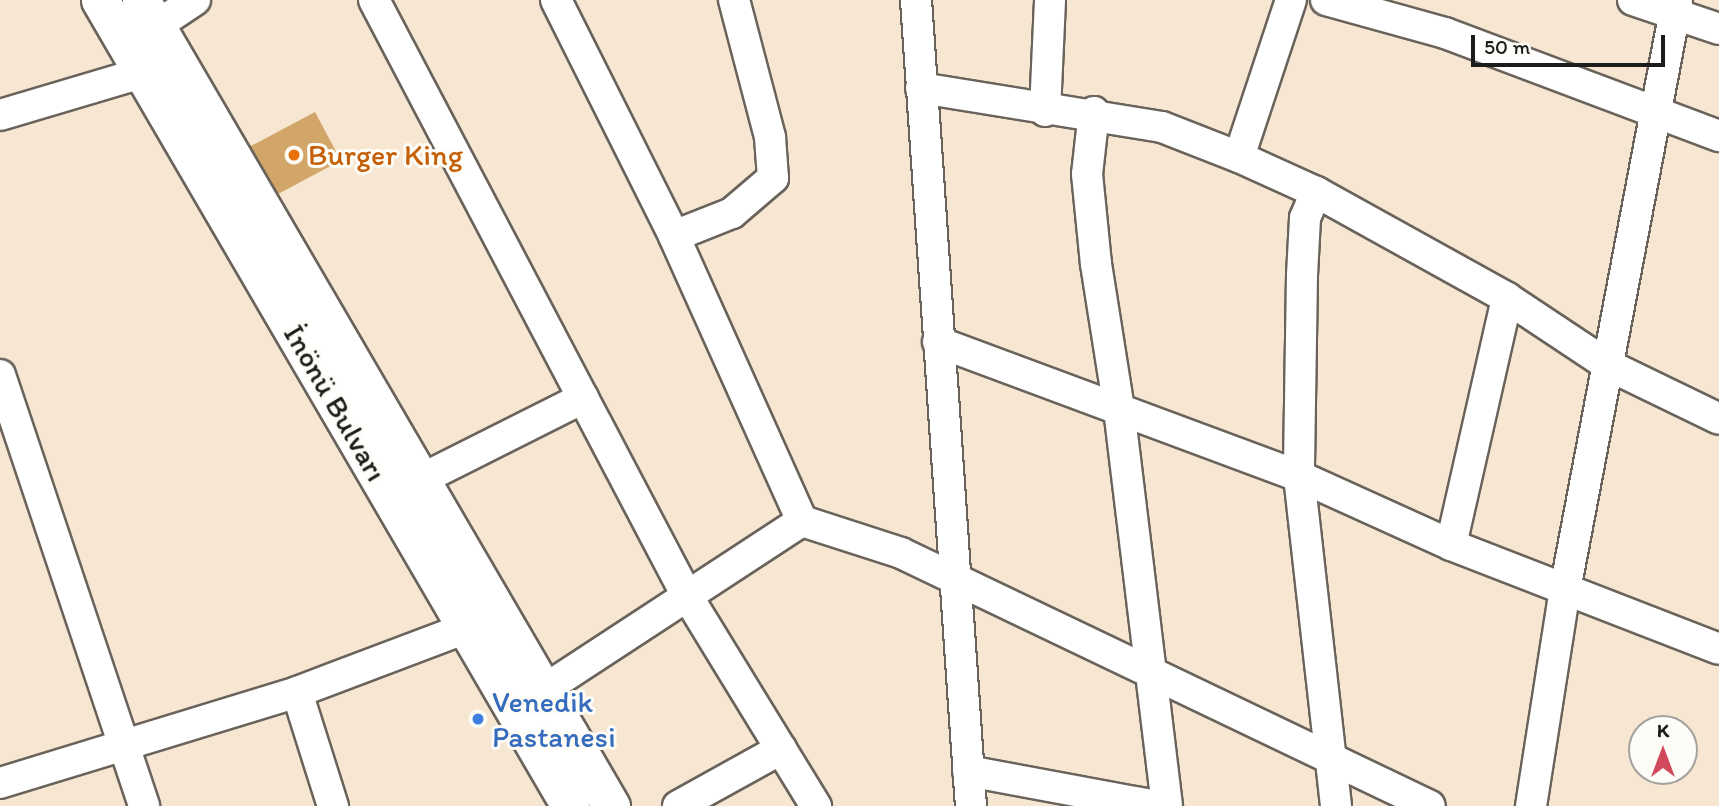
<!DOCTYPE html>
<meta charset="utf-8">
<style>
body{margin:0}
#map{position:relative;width:1719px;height:806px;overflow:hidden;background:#f7e6d1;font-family:Itim,sans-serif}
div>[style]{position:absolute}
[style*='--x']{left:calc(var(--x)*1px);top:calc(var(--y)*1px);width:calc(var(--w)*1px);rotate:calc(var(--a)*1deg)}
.building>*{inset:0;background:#d2a669;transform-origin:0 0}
.roads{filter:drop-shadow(2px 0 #69635b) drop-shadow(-2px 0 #69635b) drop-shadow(0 2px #69635b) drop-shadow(0 -2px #69635b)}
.minor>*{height:30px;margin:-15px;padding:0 15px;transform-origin:15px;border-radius:15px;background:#fff}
.major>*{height:37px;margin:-18.5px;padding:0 18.5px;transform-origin:18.5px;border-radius:18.5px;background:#fff}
.dots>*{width:19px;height:19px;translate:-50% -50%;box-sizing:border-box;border:4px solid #fdfcf7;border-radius:50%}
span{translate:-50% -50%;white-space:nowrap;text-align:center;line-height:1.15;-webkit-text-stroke:6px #fdfcf7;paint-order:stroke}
.food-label{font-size:30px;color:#c56008}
.left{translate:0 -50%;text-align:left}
.street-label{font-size:30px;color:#1c1c1c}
.shop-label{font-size:30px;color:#366cbe}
.north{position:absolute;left:1628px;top:715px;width:70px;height:70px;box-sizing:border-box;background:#fdfcf7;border:2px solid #a3a29f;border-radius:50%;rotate:0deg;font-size:19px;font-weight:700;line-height:28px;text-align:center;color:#1c1c1c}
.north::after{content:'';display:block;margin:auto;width:24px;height:32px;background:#d1495b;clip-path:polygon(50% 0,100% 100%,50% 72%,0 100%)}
.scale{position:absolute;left:1471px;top:35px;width:194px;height:32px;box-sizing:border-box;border:4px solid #1c1c1c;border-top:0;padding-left:9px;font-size:21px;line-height:24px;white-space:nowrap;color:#1c1c1c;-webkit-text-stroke:5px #fdfcf7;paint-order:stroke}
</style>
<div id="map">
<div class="building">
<i style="left:315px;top:112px;width:55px;height:78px;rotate:62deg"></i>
</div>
<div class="roads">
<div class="minor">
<i style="--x:374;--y:0;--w:671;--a:62.29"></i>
<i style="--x:686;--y:594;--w:249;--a:58.5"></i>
<i style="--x:556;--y:0;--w:264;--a:63.4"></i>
<i style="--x:674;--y:236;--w:312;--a:65.8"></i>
<i style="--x:916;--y:0;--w:808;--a:86.1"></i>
<i style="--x:1326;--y:0;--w:123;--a:15.5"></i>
<i style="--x:1445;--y:33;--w:293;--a:20.6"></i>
<i style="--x:1633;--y:0;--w:91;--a:18.6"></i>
<i style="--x:156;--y:26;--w:47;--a:-33.7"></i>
<i style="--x:921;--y:88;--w:244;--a:9.2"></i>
<i style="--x:1162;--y:127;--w:83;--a:21.3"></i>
<i style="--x:1239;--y:157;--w:85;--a:24.4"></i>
<i style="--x:1316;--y:192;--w:218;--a:29"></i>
<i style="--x:1507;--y:298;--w:121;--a:33.6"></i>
<i style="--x:1608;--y:365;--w:123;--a:25.9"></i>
<i style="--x:1045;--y:111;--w:111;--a:-87.4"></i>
<i style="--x:1094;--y:112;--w:62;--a:96.4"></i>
<i style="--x:1087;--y:174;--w:90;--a:84.3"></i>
<i style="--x:1096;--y:264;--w:147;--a:81"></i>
<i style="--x:1119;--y:409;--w:400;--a:83.1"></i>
<i style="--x:0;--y:115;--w:148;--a:-16.5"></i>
<i style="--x:1239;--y:157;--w:165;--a:-71.7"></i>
<i style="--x:1316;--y:192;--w:28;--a:113"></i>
<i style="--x:1305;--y:218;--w:57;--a:93"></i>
<i style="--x:1302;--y:275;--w:201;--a:90.9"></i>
<i style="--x:1299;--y:476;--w:332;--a:83.6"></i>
<i style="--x:674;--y:236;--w:62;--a:-21.6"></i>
<i style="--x:732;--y:213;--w:54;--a:-40.5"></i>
<i style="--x:773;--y:178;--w:41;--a:-94.2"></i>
<i style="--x:770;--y:137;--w:142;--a:-104.7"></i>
<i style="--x:938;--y:342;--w:385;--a:20.4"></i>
<i style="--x:1299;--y:476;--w:167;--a:24.4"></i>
<i style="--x:1451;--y:545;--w:287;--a:21.2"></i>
<i style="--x:0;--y:375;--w:454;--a:71.5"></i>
<i style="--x:418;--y:481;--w:185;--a:-26.7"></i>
<i style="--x:1451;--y:545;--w:253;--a:-77.2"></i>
<i style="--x:542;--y:691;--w:311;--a:-33.2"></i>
<i style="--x:802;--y:521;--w:104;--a:17.9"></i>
<i style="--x:901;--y:553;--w:586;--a:25.56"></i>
<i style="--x:297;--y:692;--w:120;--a:72.5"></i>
<i style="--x:968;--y:771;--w:191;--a:10.5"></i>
<i style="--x:0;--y:783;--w:311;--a:-17"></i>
<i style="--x:297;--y:692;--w:181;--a:-20.7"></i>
<i style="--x:678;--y:806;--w:118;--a:-29"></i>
<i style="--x:1531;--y:806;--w:219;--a:-81.1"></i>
<i style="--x:1565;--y:590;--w:601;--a:-79.25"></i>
</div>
<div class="major">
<i style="--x:100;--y:0;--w:933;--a:59.75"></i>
<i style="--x:141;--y:0;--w:933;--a:59.75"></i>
</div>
</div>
<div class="dots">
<i style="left:294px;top:155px;background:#e8710a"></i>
<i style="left:478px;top:719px;background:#3f7fe0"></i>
</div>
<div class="food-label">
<span class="left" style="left:308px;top:155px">Burger King</span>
</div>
<div class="street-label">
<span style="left:335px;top:403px;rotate:60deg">İnönü Bulvarı</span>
</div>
<div class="shop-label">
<span class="left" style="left:492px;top:719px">Venedik<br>Pastanesi</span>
</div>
<div class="north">K</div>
<div class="scale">50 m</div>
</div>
